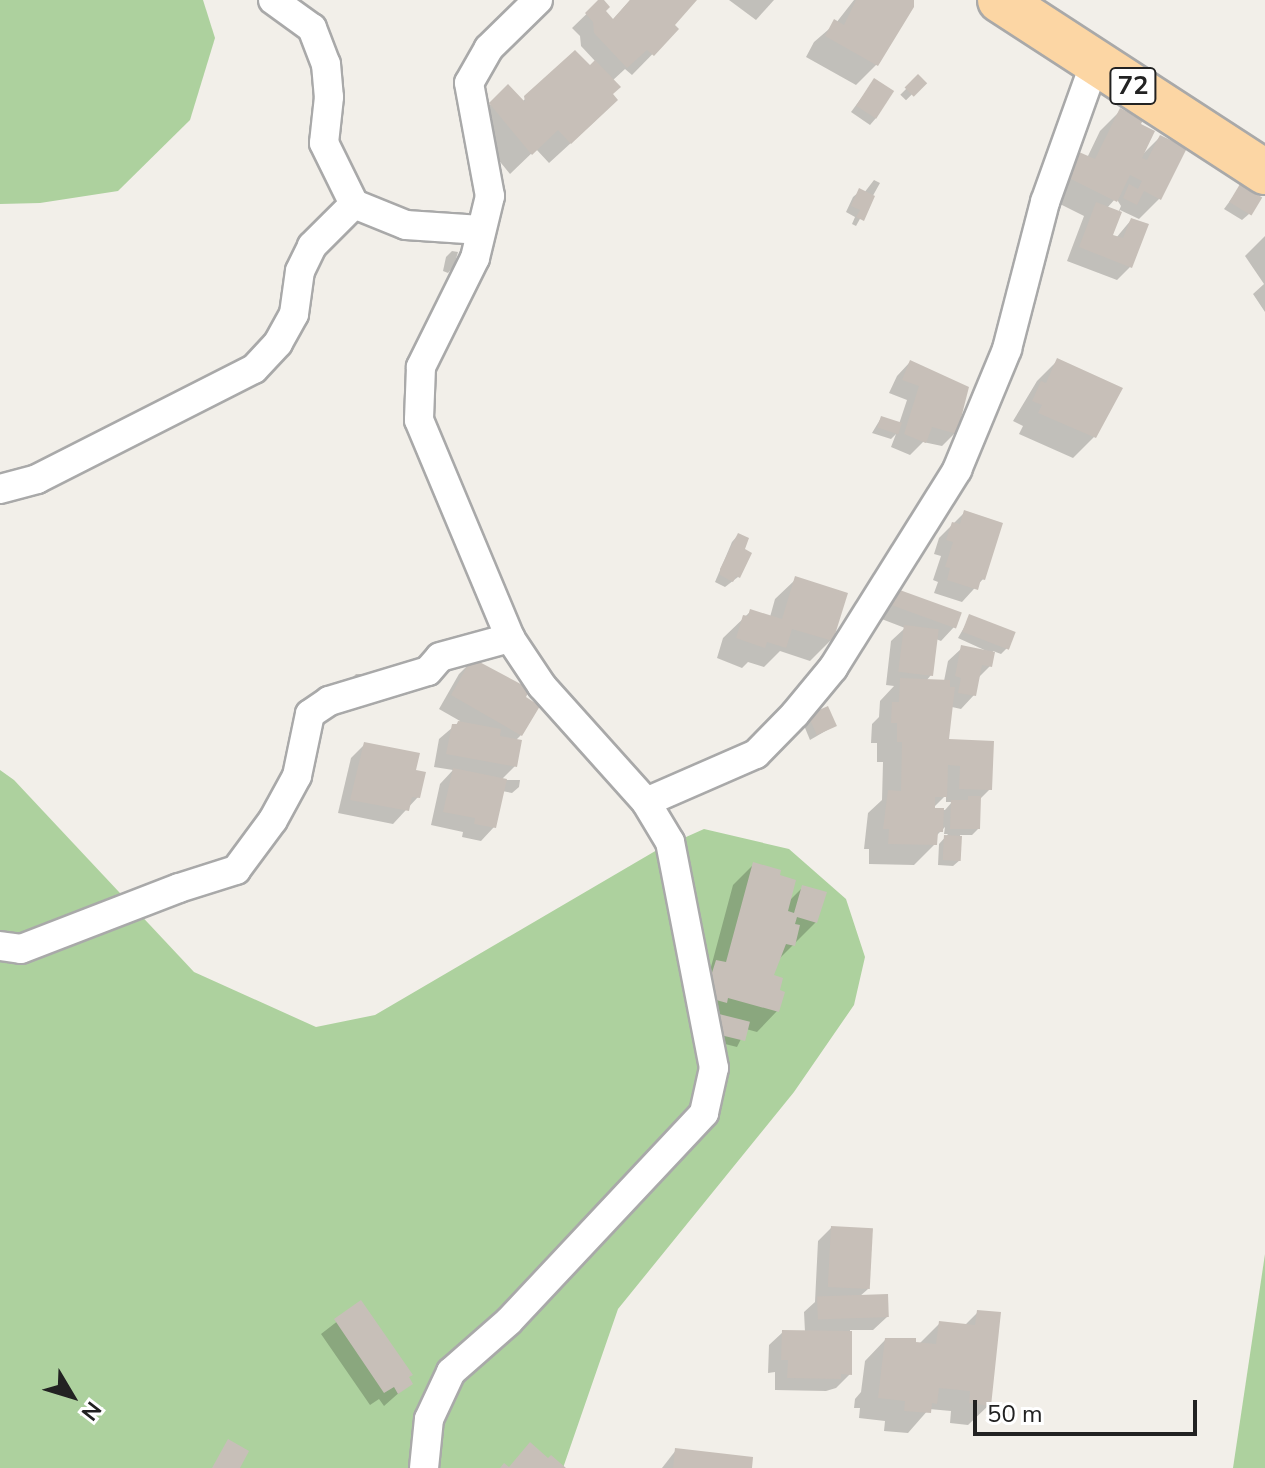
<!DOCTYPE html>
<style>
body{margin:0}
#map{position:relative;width:1265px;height:1468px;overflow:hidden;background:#f2efe9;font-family:"Nunito Sans",sans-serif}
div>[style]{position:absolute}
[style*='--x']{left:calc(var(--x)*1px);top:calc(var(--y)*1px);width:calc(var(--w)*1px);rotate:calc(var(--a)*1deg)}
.forest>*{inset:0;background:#add19e}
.shadow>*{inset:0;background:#0003;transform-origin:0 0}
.building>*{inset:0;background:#c7bfb8;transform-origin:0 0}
.roads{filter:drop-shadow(2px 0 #a9a9a9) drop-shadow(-2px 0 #a9a9a9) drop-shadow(0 2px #a9a9a9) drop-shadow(0 -2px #a9a9a9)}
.minor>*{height:28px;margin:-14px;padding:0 14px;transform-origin:14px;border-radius:14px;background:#fff}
.primary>*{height:44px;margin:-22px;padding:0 22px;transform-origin:22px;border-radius:22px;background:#fcd6a4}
span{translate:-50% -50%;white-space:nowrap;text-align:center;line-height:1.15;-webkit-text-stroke:6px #fff;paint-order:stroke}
.shield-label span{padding:2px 6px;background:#fff;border:2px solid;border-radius:6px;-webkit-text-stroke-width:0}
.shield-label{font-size:26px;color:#222;font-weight:700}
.north{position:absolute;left:32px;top:1356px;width:80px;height:80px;-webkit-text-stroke:6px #fff;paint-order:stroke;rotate:128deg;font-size:22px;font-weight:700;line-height:32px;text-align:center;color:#222}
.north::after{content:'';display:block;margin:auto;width:28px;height:36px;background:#222;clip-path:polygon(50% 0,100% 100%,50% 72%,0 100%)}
.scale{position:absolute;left:973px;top:1400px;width:224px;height:36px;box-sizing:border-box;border:4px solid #222;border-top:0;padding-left:10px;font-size:24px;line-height:28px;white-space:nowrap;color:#222;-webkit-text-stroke:6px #fff;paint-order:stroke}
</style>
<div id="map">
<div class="forest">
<i style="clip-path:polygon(0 0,203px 0,215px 38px,190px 120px,118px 191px,40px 203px,0 204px)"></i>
<i style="clip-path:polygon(0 770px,14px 780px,194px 972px,316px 1027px,375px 1015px,657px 850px,704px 829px,789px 849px,846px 899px,865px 957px,854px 1005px,794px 1092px,618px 1309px,563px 1468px,0 1468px)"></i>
<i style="clip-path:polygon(1265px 1254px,1265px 1468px,1233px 1468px)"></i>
</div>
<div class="shadow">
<i style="clip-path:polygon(601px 0,604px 11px,612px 21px,630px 0,692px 0,672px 25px,677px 29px,632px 75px,625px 69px,612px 81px,610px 95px,595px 121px,549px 163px,536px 149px,510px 174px,470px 125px,508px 87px,522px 102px,575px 52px,589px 68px,596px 62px,581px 46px,580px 36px,572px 28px)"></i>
<i style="clip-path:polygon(729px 0,774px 0,756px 20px)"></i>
<i style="clip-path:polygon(854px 0,912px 0,876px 65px,856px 85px,806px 57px,814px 42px,836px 23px)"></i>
<i style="left:918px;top:77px;width:8px;height:25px;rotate:45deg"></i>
<i style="clip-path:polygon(874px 81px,876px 118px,870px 125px,851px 112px)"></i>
<i style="clip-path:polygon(evenodd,1120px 111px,1142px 155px,1160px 137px,1160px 198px,1139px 219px,1120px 210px,1110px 236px,1116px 238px,1131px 220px,1130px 267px,1117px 280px,1067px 261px,1084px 216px,1048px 198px,1059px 175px,1080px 154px,1087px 158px,1100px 131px,1120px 111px,1116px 198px,1121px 206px,1118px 213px,1107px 208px,1116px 198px)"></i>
<i style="clip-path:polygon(874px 180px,880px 183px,856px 226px,852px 224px,855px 217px,846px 212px,853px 197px,860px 191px,864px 193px)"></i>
<i style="clip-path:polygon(1241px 186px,1249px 214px,1242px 220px,1224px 209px)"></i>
<i style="clip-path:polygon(1265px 236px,1265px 312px,1253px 294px,1264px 284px,1245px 256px)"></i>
<i style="clip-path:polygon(452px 251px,458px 252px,454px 266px,448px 273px,443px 271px,446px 257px)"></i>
<i style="clip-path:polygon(1058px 360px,1094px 437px,1073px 458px,1019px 434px,1023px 426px,1013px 421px,1037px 381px)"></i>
<i style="clip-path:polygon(910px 362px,955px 433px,942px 446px,923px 442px,910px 455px,891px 447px,896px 434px,891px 439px,872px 433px,881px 418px,899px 424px,907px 400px,889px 393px,897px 376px)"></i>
<i style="clip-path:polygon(965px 512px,983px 579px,962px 602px,934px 593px,938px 582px,933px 580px,941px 556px,934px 554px,939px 538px)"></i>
<i style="clip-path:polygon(738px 535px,738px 577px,725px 587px,715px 582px,732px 542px)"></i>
<i style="clip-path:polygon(796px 579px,831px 640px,810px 661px,780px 651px,764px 667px,748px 662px,742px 668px,717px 658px,723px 638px,751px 611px,770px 617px,775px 599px)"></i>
<i style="clip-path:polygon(evenodd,898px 592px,954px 627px,941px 641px,936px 639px,931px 675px,926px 681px,944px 681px,948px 661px,962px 648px,991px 653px,958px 638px,970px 617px,1007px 648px,1001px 654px,993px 651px,990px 666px,978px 678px,974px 695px,961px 709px,952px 707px,947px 745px,990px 789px,979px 800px,978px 829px,972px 835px,960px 835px,960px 860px,953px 866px,938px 865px,939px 844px,948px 834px,944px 834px,945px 827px,935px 837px,935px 844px,914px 865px,869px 864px,869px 849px,864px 849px,868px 813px,882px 800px,883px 762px,877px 762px,877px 743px,871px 743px,872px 724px,879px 717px,880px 701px,894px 686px,886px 685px,891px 641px,905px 628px,879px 618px,898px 592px,946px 795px,946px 802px,952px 802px,945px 810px,931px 810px,946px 795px)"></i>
<i style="clip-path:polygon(472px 661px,523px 698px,521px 735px,515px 741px,515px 766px,501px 780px,520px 780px,519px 787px,512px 793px,502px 791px,494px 827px,481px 841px,462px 837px,463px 832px,431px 825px,440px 784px,453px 770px,434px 767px,439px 739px,460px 721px,439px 709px,459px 674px)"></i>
<i style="clip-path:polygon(356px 674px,363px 674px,364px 679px,349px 681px)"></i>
<i style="clip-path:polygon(809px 716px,834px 726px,810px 740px,803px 723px)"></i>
<i style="clip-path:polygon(365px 744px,414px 772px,418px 797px,393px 824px,338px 813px,351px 758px)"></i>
<i style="clip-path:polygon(754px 864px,777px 876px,789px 901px,803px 887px,816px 922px,778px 960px,772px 977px,777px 1011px,757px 1032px,746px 1029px,737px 1047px,705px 1039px,704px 1022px,690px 1018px,691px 1014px,687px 1013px,695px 982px,711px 967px,733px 885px)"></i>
<i style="clip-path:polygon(831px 1228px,868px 1289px,859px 1297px,887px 1317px,873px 1330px,850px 1330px,850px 1374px,836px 1388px,826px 1391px,775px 1390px,775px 1372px,768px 1373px,769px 1345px,783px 1332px,805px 1332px,804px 1312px,815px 1302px,818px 1241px)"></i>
<i style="clip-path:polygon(361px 1303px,410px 1383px,384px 1406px,379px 1399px,370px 1405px,321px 1334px)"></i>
<i style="clip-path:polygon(978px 1312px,989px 1405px,968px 1425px,950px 1423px,951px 1411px,929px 1409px,908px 1433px,884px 1431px,885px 1421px,859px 1418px,860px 1408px,854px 1408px,855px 1399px,861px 1392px,865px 1361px,885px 1340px,919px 1344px,940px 1323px,964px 1326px)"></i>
<i style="clip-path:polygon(676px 1450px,749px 1468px,662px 1468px)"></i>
</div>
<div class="building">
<i style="clip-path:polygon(598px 0,604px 0,610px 7px,606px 11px,613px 19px,630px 0,697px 0,675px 25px,679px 29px,654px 56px,647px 50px,627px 68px,594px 33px,593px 22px,585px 13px)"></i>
<i style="clip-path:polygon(856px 0,914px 0,914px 7px,878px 66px,825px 36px,834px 19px,844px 25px)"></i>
<i style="clip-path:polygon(575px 50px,590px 65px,595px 60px,621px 87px,613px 94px,618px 100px,571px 144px,558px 130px,532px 155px,489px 103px,508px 84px,525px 102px,524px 96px)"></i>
<i style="left:918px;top:74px;width:13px;height:19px;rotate:45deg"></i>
<i style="left:874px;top:78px;width:24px;height:33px;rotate:33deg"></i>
<i style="clip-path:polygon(1120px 108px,1143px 120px,1141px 124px,1155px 131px,1142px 158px,1147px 160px,1160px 135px,1187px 148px,1161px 200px,1144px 191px,1137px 205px,1123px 198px,1129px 184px,1138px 189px,1142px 181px,1130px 175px,1117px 202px,1067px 177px,1079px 152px,1095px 159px)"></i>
<i style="left:1240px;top:184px;width:26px;height:21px;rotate:31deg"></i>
<i style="clip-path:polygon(859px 188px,875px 196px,864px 221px,856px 217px,860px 210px,851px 206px)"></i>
<i style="clip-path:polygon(1096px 202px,1122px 212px,1113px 235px,1123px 238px,1131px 218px,1149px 224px,1132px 268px,1079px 247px)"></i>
<i style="clip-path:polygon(1057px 358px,1123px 388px,1096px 438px,1038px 413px,1042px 405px,1032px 401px,1041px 381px,1046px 383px)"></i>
<i style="clip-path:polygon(910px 360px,969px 387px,957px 434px,932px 427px,926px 443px,904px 434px,919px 386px,902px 380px)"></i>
<i style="left:881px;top:416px;width:22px;height:12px;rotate:18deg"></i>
<i style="clip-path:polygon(964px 510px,1003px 523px,985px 580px,981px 579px,978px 590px,947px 580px,950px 568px,945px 567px,953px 542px,946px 540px,952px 522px,960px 524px)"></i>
<i style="clip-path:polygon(738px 533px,749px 538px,745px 549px,752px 553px,740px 578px,736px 576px,733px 582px,720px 575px,720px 569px)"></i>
<i style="clip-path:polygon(795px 576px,848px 593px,833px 641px,792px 629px,786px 648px,767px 642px,765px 648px,736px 638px,743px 615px,748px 616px,750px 609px,782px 619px)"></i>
<i style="left:897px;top:589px;width:69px;height:17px;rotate:20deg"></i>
<i style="left:969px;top:614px;width:50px;height:19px;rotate:21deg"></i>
<i style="left:904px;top:625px;width:35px;height:47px;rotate:7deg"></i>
<i style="clip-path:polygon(961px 645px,995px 652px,992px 667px,982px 665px,976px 696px,958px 693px,961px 678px,955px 676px)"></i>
<i style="clip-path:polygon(472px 658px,530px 689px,526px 697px,540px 706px,522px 736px,451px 695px)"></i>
<i style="clip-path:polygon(900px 678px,950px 680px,950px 687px,955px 687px,949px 739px,994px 741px,992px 790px,959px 789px,960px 766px,948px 765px,947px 797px,935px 797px,935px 808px,944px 808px,943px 832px,938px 832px,937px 845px,888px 844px,889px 829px,883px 829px,888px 790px,901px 791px,902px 742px,897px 742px,897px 723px,891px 723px,892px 702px,899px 702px)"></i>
<i style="left:828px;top:706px;width:22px;height:22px;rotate:66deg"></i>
<i style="clip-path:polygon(458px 721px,501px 729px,500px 736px,522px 740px,517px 767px,446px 754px,452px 724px,457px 724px)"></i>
<i style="clip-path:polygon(364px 742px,420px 753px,416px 770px,426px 772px,420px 798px,412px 797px,409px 811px,350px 800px)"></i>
<i style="clip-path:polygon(453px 768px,507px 779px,496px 828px,474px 824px,475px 818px,443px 812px)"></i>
<i style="clip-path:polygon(968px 796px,981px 796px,980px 829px,950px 829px,951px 800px,968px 800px)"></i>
<i style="left:944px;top:835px;width:18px;height:25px;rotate:3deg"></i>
<i style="clip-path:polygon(753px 862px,781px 870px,780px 875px,796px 880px,788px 911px,794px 913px,802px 885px,827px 892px,817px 923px,797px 917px,795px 924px,800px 925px,795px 946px,786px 944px,774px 975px,783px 978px,780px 990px,785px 992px,779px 1012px,728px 998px,727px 1003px,709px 998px,706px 992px,716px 960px,726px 962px)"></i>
<i style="left:715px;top:1013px;width:36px;height:20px;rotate:14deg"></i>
<i style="left:831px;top:1226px;width:42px;height:61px;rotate:3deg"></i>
<i style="left:888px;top:1294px;width:23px;height:71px;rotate:88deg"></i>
<i style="clip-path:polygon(361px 1300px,413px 1375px,409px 1377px,413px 1384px,398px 1394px,394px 1387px,384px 1393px,334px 1319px)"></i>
<i style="clip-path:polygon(977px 1310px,1001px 1312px,991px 1406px,969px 1403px,970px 1391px,939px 1388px,937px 1404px,932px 1403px,931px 1413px,904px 1411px,905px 1401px,878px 1398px,885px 1338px,916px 1338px,916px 1342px,936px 1344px,939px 1321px,975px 1325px)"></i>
<i style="clip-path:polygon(782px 1330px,852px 1331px,852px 1375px,841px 1374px,841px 1379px,787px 1378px,788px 1360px,781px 1360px)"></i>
<i style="clip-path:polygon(228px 1439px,249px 1451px,240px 1468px,212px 1468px)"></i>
<i style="clip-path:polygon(530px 1442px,548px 1458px,551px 1455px,566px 1468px,500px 1468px,504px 1463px,509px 1467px)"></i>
<i style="clip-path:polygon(675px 1448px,753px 1457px,752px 1468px,673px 1468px)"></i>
</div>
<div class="roads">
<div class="minor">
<i style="--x:273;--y:0;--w:48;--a:35.7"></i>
<i style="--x:312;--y:28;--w:39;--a:69"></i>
<i style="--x:326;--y:64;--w:33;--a:85"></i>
<i style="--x:329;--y:97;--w:46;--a:96.2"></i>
<i style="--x:324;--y:143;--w:68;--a:63.8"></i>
<i style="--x:354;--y:204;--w:56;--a:22"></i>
<i style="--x:406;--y:225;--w:75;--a:3.8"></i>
<i style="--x:538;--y:0;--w:69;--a:135.6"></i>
<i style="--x:489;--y:48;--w:40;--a:119.7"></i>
<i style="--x:469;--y:83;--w:115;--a:79.5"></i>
<i style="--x:490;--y:196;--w:64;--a:103.6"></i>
<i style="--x:475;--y:258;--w:122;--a:116.4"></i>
<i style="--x:421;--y:367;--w:53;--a:92.2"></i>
<i style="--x:419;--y:420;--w:236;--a:67.3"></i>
<i style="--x:510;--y:638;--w:58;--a:56.3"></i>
<i style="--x:542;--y:686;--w:156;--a:48.1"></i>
<i style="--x:0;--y:489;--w:38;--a:-15"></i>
<i style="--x:37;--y:479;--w:243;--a:-26.9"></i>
<i style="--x:254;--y:369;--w:35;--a:-47"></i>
<i style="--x:278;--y:343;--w:33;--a:-61"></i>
<i style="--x:294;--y:314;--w:43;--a:-82.1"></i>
<i style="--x:300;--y:271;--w:28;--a:-64"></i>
<i style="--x:312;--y:246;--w:59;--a:-45"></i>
<i style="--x:0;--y:946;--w:21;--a:8"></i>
<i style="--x:21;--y:949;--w:169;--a:-21.1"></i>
<i style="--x:179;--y:888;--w:60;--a:-17.5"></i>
<i style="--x:236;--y:870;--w:62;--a:-53.5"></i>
<i style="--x:273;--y:820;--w:50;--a:-61.4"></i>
<i style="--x:297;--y:776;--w:63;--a:-78.2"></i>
<i style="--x:310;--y:714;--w:23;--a:-34"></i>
<i style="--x:329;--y:701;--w:103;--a:-16.9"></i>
<i style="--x:428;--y:671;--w:18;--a:-49"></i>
<i style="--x:440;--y:657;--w:73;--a:-15.2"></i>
<i style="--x:424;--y:1468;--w:49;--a:-84.2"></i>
<i style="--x:429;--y:1419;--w:52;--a:-64.9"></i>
<i style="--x:451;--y:1372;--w:77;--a:-41.3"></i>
<i style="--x:509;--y:1321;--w:285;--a:-46.8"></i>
<i style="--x:704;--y:1113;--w:46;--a:-77.5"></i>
<i style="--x:714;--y:1068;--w:230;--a:-101"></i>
<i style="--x:670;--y:842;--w:47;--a:-121"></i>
<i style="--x:646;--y:802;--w:120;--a:-23.6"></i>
<i style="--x:756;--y:754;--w:56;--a:-45.7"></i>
<i style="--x:795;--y:714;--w:60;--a:-50.4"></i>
<i style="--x:833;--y:668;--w:234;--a:-57.9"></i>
<i style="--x:957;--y:470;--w:131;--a:-67.5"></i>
<i style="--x:1007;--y:349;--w:152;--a:-75.5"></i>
<i style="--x:1045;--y:202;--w:149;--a:-70.3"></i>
</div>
<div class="primary">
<i style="--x:1000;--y:0;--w:316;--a:33"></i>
</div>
</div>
<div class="shield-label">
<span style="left:1133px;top:86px">72</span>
</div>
<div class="north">N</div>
<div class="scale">50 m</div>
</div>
